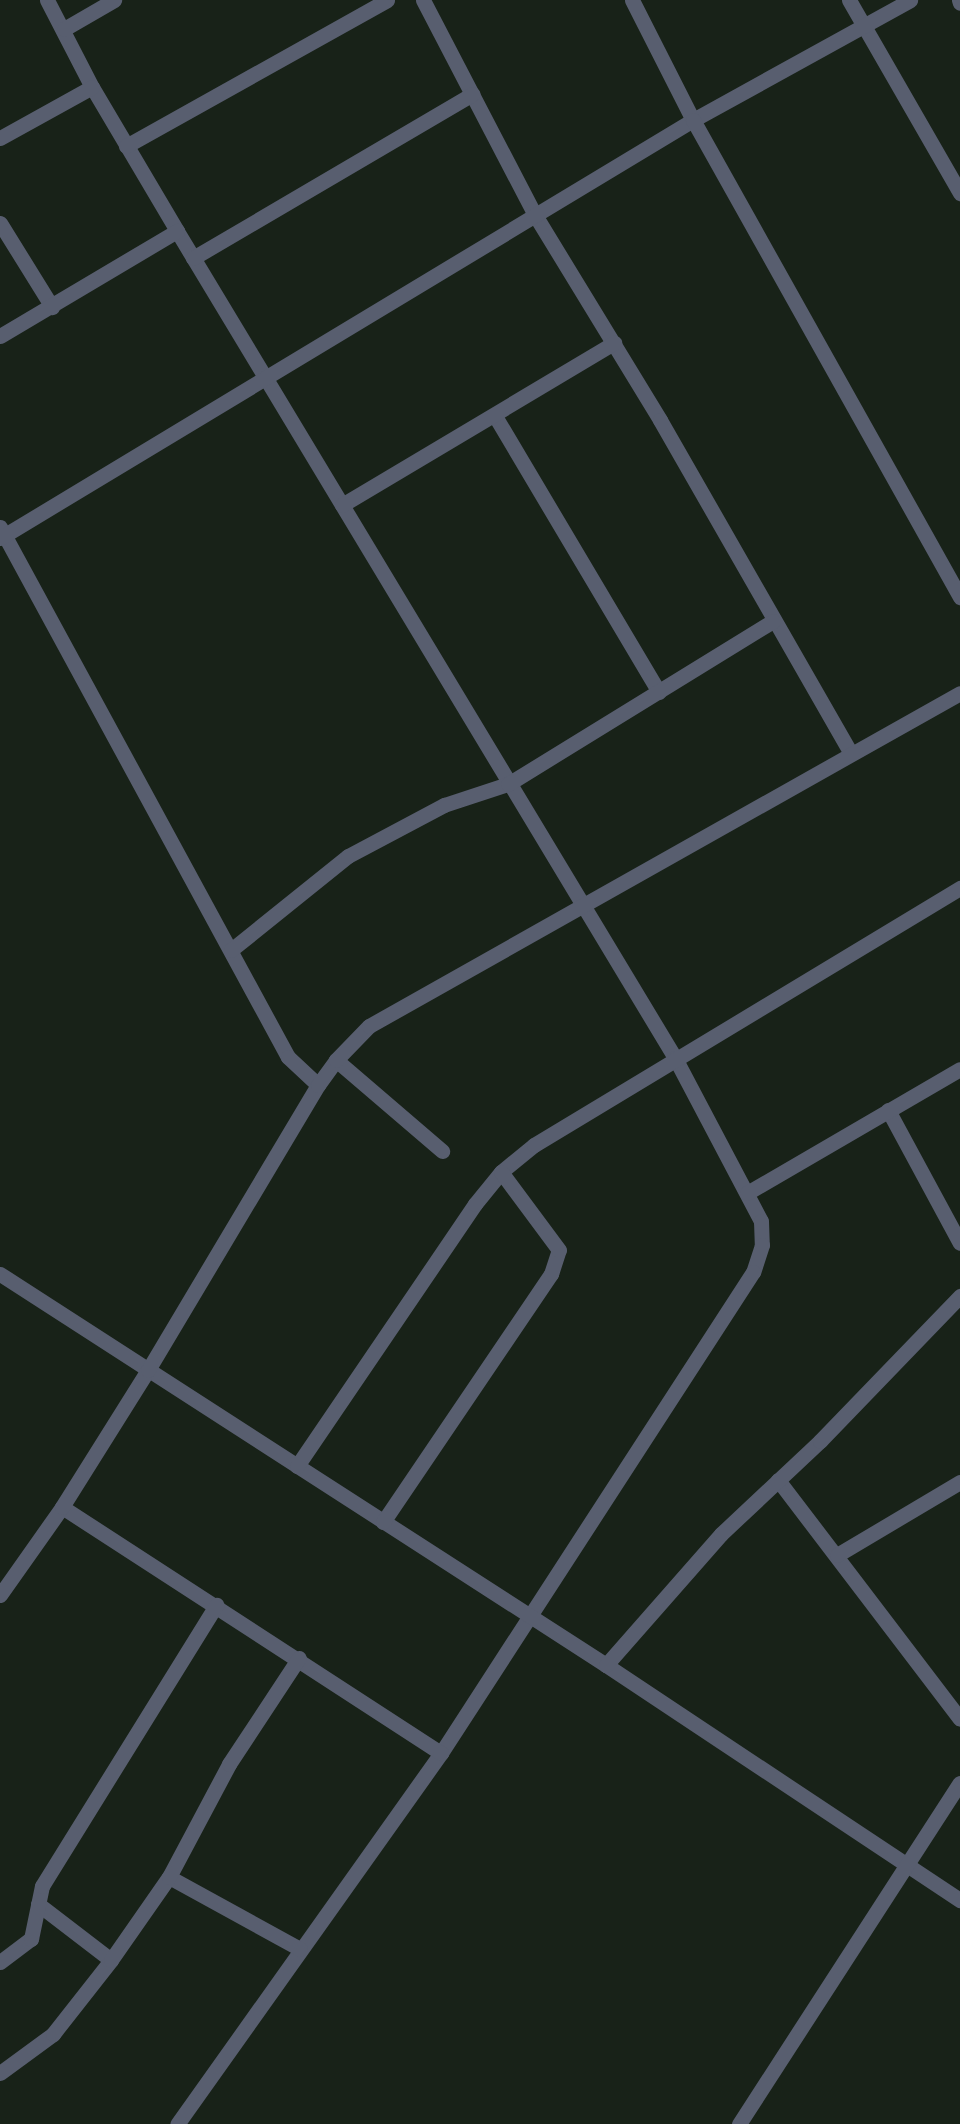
<!DOCTYPE html>
<style>
body{margin:0}
#map{position:relative;width:960px;height:2124px;overflow:hidden;background:#182218;font-family:"DejaVu Sans",sans-serif}
div>[style]{position:absolute}
[style*='--x']{left:calc(var(--x)*1px);top:calc(var(--y)*1px);width:calc(var(--w)*1px);rotate:calc(var(--a)*1deg)}
.minor>*{height:15px;margin:-7.5px;padding:0 7.5px;transform-origin:7.5px;border-radius:7.5px;background:#585e6f}
.tertiary>*{height:15px;margin:-7.5px;padding:0 7.5px;transform-origin:7.5px;border-radius:7.5px;background:#585e6f}
span{translate:-50% -50%;white-space:nowrap;text-align:center;line-height:1.15;-webkit-text-stroke:6px #060a06;paint-order:stroke}
</style>
<div id="map">
<div class="minor">
<i style="--x:47;--y:0;--w:98;--a:62.7"></i>
<i style="--x:92;--y:87;--w:167;--a:59.4"></i>
<i style="--x:177;--y:231;--w:965;--a:58.94"></i>
<i style="--x:675;--y:1058;--w:184;--a:62.2"></i>
<i style="--x:761;--y:1221;--w:24;--a:88"></i>
<i style="--x:762;--y:1245;--w:28;--a:108"></i>
<i style="--x:753;--y:1272;--w:573;--a:122.97"></i>
<i style="--x:441;--y:1753;--w:455;--a:125.4"></i>
<i style="--x:423;--y:0;--w:242;--a:62.5"></i>
<i style="--x:535;--y:215;--w:240;--a:58.6"></i>
<i style="--x:660;--y:420;--w:384;--a:60.2"></i>
<i style="--x:849;--y:0;--w:223;--a:60.1"></i>
<i style="--x:959;--y:0;--w:3;--a:72"></i>
<i style="--x:64;--y:29;--w:58;--a:-30.1"></i>
<i style="--x:0;--y:138;--w:105;--a:-29"></i>
<i style="--x:126;--y:146;--w:299;--a:-29.2"></i>
<i style="--x:0;--y:223;--w:99;--a:58.2"></i>
<i style="--x:193;--y:258;--w:324;--a:-30.4"></i>
<i style="--x:0;--y:336;--w:206;--a:-30.7"></i>
<i style="--x:495;--y:416;--w:321;--a:59.3"></i>
<i style="--x:342;--y:505;--w:317;--a:-30.8"></i>
<i style="--x:0;--y:527;--w:603;--a:61.48"></i>
<i style="--x:288;--y:1057;--w:41;--a:43"></i>
<i style="--x:0;--y:538;--w:809;--a:-31.1"></i>
<i style="--x:693;--y:120;--w:248;--a:-28.9"></i>
<i style="--x:231;--y:950;--w:150;--a:-38.8"></i>
<i style="--x:348;--y:856;--w:109;--a:-28"></i>
<i style="--x:444;--y:805;--w:67;--a:-18.2"></i>
<i style="--x:508;--y:784;--w:311;--a:-31.6"></i>
<i style="--x:336;--y:1060;--w:140;--a:40.6"></i>
<i style="--x:888;--y:1110;--w:151;--a:61.6"></i>
<i style="--x:747;--y:1193;--w:246;--a:-30.2"></i>
<i style="--x:0;--y:1274;--w:721;--a:32.83"></i>
<i style="--x:606;--y:1665;--w:425;--a:33.6"></i>
<i style="--x:297;--y:1466;--w:317;--a:-55.8"></i>
<i style="--x:475;--y:1204;--w:41;--a:-50.9"></i>
<i style="--x:501;--y:1172;--w:43;--a:-39.3"></i>
<i style="--x:534;--y:1145;--w:498;--a:-31.1"></i>
<i style="--x:778;--y:1480;--w:300;--a:52.7"></i>
<i style="--x:62;--y:1507;--w:452;--a:33"></i>
<i style="--x:383;--y:1522;--w:300;--a:-55.9"></i>
<i style="--x:551;--y:1274;--w:25;--a:-72"></i>
<i style="--x:559;--y:1250;--w:97;--a:-126.6"></i>
<i style="--x:837;--y:1555;--w:143;--a:-30.7"></i>
<i style="--x:0;--y:1595;--w:108;--a:-54.8"></i>
<i style="--x:62;--y:1507;--w:162;--a:-57.9"></i>
<i style="--x:148;--y:1370;--w:332;--a:-59.2"></i>
<i style="--x:318;--y:1085;--w:31;--a:-54"></i>
<i style="--x:336;--y:1060;--w:47;--a:-45.9"></i>
<i style="--x:369;--y:1026;--w:678;--a:-29.4"></i>
<i style="--x:606;--y:1665;--w:174;--a:-48.7"></i>
<i style="--x:721;--y:1534;--w:136;--a:-43.2"></i>
<i style="--x:820;--y:1441;--w:202;--a:-46"></i>
<i style="--x:169;--y:1877;--w:149;--a:28.8"></i>
<i style="--x:38;--y:1904;--w:92;--a:37.5"></i>
<i style="--x:0;--y:1962;--w:39;--a:-37"></i>
<i style="--x:31;--y:1939;--w:54;--a:-78.3"></i>
<i style="--x:42;--y:1886;--w:331;--a:-58.2"></i>
<i style="--x:0;--y:2073;--w:66;--a:-36.3"></i>
<i style="--x:53;--y:2034;--w:94;--a:-51.9"></i>
<i style="--x:111;--y:1960;--w:101;--a:-55.1"></i>
<i style="--x:169;--y:1877;--w:128;--a:-62"></i>
<i style="--x:229;--y:1764;--w:127;--a:-56.6"></i>
</div>
<div class="tertiary">
<i style="--x:632;--y:0;--w:135;--a:63.1"></i>
<i style="--x:693;--y:120;--w:547;--a:60.76"></i>
<i style="--x:739;--y:2124;--w:406;--a:-57.1"></i>
</div>
</div>
